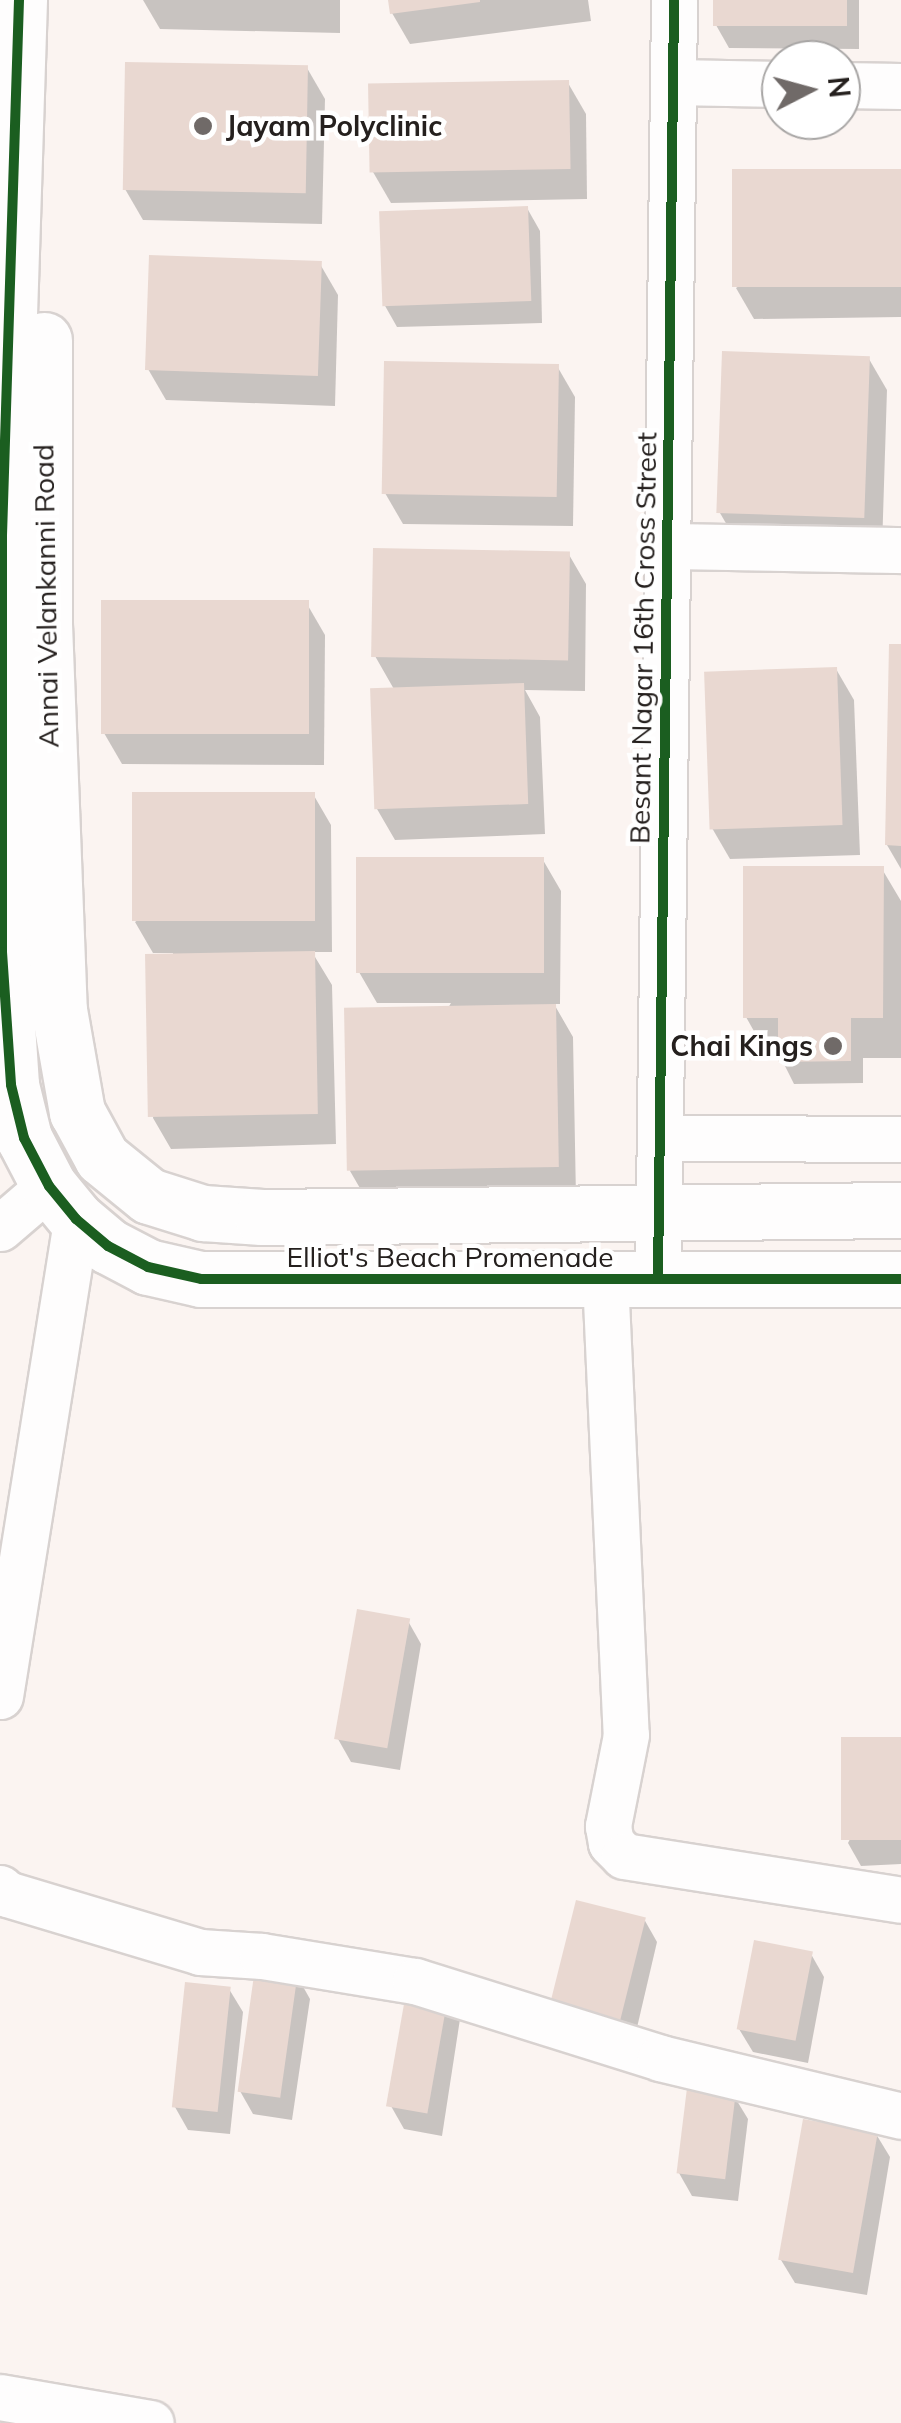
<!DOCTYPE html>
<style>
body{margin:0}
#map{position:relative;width:901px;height:2423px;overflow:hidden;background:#fbf4f1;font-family:Mulish,sans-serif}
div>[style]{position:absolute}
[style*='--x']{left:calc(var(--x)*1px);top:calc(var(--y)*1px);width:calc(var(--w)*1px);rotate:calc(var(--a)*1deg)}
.shadow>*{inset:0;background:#0003}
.building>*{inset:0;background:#e9d8d1;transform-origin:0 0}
.roads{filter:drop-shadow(2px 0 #d8d2d0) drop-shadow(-2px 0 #d8d2d0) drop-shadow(0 2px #d8d2d0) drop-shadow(0 -2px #d8d2d0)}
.minor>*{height:45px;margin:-22.5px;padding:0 22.5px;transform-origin:22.5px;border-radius:22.5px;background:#fefdfd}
.tertiary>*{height:55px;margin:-27.5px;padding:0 27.5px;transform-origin:27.5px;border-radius:27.5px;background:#fefdfd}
.cycleway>*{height:10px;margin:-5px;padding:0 5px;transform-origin:5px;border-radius:5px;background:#1b5e20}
.dots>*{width:28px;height:28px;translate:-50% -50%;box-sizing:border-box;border:5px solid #fff;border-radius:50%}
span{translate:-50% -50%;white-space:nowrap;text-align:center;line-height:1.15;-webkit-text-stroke:9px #fff;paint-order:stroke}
.poi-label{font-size:28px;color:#25201e;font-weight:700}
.left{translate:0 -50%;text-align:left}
.right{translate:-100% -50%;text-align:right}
.street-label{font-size:28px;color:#25201e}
.north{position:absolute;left:761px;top:40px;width:100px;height:100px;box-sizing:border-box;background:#fff;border:2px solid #a8a6a5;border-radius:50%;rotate:84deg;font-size:28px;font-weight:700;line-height:40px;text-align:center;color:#25201e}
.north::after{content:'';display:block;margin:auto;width:35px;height:45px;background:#706a68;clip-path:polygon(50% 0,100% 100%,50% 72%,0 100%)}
</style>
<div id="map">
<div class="shadow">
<i style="clip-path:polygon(143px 0,340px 0,340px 33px,160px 29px)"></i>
<i style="clip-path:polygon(391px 0,588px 0,591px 21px,410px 44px,392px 13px)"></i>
<i style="clip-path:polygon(716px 0,859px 0,859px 49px,729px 48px,716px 25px)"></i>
<i style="clip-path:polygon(307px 68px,325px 99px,322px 224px,143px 220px,125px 189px)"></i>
<i style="clip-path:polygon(568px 83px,586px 114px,587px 199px,391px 203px,373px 172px)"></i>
<i style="clip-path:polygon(901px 171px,901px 317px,754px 319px,736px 288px)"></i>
<i style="clip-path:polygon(527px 208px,540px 231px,542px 323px,397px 327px,384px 304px)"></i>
<i style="clip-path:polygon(320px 264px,338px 295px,335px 406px,166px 400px,148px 369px)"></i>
<i style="clip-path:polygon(869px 359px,887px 390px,882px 548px,738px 544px,720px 513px)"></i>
<i style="clip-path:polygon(557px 366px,575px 397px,573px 526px,403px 524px,385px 493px)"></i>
<i style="clip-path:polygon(568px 553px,586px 584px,585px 691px,525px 690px,540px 717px,545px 834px,395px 840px,377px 809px,395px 691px,375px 656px)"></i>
<i style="clip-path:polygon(307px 604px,325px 635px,324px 765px,122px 764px,104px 733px)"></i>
<i style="clip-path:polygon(901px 647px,901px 869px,887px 845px)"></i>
<i style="clip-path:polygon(836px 669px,854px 700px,860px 855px,730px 859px,712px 828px)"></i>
<i style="clip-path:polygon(313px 794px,331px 825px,332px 952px,312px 952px,332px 985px,336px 1144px,171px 1149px,153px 1118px,173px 953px,153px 953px,135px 922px)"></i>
<i style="clip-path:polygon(543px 860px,561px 891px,560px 1004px,554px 1004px,573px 1037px,576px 1198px,368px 1202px,350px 1171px,451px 1003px,377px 1003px,359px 972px)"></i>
<i style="clip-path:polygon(882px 869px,901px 901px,901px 1058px,863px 1058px,863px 1083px,794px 1084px,781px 1058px,769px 1058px,746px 1017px)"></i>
<i style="clip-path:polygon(408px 1621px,421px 1644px,400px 1770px,351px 1762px,338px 1739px)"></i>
<i style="clip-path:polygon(901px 1740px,901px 1864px,861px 1866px,848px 1843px)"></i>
<i style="clip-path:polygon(644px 1919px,657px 1942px,632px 2049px,567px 2033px)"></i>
<i style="clip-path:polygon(811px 1954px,824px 1977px,808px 2063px,753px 2052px,739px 2029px)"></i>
<i style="clip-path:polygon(297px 1976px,310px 1999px,292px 2120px,253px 2114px,240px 2091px)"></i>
<i style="clip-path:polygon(229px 1989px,243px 2012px,230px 2134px,188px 2130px,175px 2107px)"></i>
<i style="clip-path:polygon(446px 1996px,460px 2019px,442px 2136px,404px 2129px,391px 2106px)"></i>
<i style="clip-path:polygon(734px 2096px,748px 2119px,738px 2201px,692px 2196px,679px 2173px)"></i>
<i style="clip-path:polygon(876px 2134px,890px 2157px,867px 2295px,795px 2283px,781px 2260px)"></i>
</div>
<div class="building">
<i style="clip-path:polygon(388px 0,480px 0,480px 2px,390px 14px)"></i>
<i style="left:713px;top:0;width:134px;height:26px"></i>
<i style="left:125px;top:62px;width:183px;height:128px;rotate:1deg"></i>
<i style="left:569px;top:80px;width:89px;height:201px;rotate:89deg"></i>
<i style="left:901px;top:169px;width:118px;height:169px;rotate:90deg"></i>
<i style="left:528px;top:206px;width:95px;height:149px;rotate:88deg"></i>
<i style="left:149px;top:255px;width:173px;height:115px;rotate:2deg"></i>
<i style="left:722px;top:351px;width:148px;height:162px;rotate:2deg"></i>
<i style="left:384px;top:361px;width:175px;height:133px;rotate:1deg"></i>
<i style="left:373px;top:548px;width:197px;height:109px;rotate:1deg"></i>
<i style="left:101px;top:600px;width:208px;height:134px"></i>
<i style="clip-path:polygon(889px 644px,901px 644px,901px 846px,885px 845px)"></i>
<i style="left:837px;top:667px;width:158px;height:133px;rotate:88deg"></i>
<i style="left:524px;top:683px;width:121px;height:154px;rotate:88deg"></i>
<i style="left:315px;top:792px;width:129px;height:183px;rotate:90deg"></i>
<i style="left:356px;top:857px;width:188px;height:116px"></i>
<i style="clip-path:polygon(743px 866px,884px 866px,883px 1018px,851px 1018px,851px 1061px,778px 1062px,778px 1018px,743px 1018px)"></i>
<i style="left:315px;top:951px;width:163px;height:170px;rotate:89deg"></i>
<i style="left:556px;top:1004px;width:163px;height:212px;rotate:89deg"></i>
<i style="left:357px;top:1609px;width:54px;height:132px;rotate:10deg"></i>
<i style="left:901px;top:1737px;width:103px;height:60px;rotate:90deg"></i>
<i style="left:576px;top:1900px;width:72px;height:114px;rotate:14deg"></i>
<i style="left:754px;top:1940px;width:60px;height:91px;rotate:11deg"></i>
<i style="left:255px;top:1968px;width:43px;height:125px;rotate:8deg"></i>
<i style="left:185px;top:1982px;width:46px;height:126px;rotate:6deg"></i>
<i style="left:407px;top:1987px;width:42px;height:121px;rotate:10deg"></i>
<i style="left:687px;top:2088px;width:49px;height:86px;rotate:7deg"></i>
<i style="left:803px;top:2119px;width:76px;height:143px;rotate:10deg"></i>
</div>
<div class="roads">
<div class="minor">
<i style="--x:673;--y:82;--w:108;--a:1.1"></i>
<i style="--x:841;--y:85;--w:60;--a:1"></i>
<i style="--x:667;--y:546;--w:234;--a:1"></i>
<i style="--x:660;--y:1138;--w:241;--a:0.2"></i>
<i style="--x:0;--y:1228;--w:65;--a:-40.6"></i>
<i style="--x:658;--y:1277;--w:1277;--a:-89.28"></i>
<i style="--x:605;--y:1278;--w:457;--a:87.4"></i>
<i style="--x:626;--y:1735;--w:93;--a:101.2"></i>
<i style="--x:608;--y:1826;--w:17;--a:80"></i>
<i style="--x:611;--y:1843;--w:18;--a:45"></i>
<i style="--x:624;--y:1856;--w:280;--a:9"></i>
<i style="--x:0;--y:1696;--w:483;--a:-80.9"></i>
<i style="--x:0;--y:1888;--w:9;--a:41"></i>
<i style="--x:7;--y:1894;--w:202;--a:16.7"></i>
<i style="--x:200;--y:1952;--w:62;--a:3.7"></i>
<i style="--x:262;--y:1956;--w:155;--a:9.3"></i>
<i style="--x:415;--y:1981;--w:257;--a:17.4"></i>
<i style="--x:660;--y:2058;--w:248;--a:13.5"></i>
<i style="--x:0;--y:2397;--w:153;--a:9.8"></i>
</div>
<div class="tertiary">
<i style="--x:19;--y:0;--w:535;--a:91.82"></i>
<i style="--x:2;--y:535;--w:417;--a:90"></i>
<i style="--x:2;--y:952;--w:133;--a:86.1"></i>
<i style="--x:11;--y:1085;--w:55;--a:76.2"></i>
<i style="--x:24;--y:1138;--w:54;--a:62.5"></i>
<i style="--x:49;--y:1186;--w:43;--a:50.7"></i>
<i style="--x:76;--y:1219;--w:42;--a:40.2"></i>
<i style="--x:108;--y:1246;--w:45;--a:27.7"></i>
<i style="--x:148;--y:1267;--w:54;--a:12.8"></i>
<i style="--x:201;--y:1279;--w:700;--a:0"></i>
<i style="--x:44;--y:340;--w:284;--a:90"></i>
<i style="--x:44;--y:624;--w:386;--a:87.8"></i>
<i style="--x:59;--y:1010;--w:104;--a:80"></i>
<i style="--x:77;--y:1112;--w:52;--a:61.5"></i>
<i style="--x:102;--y:1158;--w:60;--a:39"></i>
<i style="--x:149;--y:1196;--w:57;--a:17.5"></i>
<i style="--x:203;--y:1213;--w:59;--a:3.9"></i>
<i style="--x:262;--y:1217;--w:639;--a:-0.63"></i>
</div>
</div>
<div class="cycleway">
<i style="--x:19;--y:0;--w:535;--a:91.82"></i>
<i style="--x:2;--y:535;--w:417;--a:90"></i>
<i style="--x:2;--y:952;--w:133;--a:86.1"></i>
<i style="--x:11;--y:1085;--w:55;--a:76.2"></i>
<i style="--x:24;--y:1138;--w:54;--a:62.5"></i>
<i style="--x:49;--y:1186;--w:43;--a:50.7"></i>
<i style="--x:76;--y:1219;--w:42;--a:40.2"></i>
<i style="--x:108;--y:1246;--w:45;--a:27.7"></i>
<i style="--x:148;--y:1267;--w:54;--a:12.8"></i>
<i style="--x:201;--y:1279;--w:700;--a:0"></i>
<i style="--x:658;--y:1277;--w:1277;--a:-89.28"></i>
</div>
<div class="dots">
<i style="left:203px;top:126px;background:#706a68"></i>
<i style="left:833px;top:1046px;background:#706a68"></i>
</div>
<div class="poi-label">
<span class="left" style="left:226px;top:126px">Jayam Polyclinic</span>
<span class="right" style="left:813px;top:1046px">Chai Kings</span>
</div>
<div class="street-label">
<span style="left:46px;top:596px;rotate:-91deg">Annai Velankanni Road</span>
<span style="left:643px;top:638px;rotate:-89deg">Besant Nagar 16th Cross Street</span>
<span style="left:450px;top:1257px">Elliot's Beach Promenade</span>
</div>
<div class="north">N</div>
</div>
